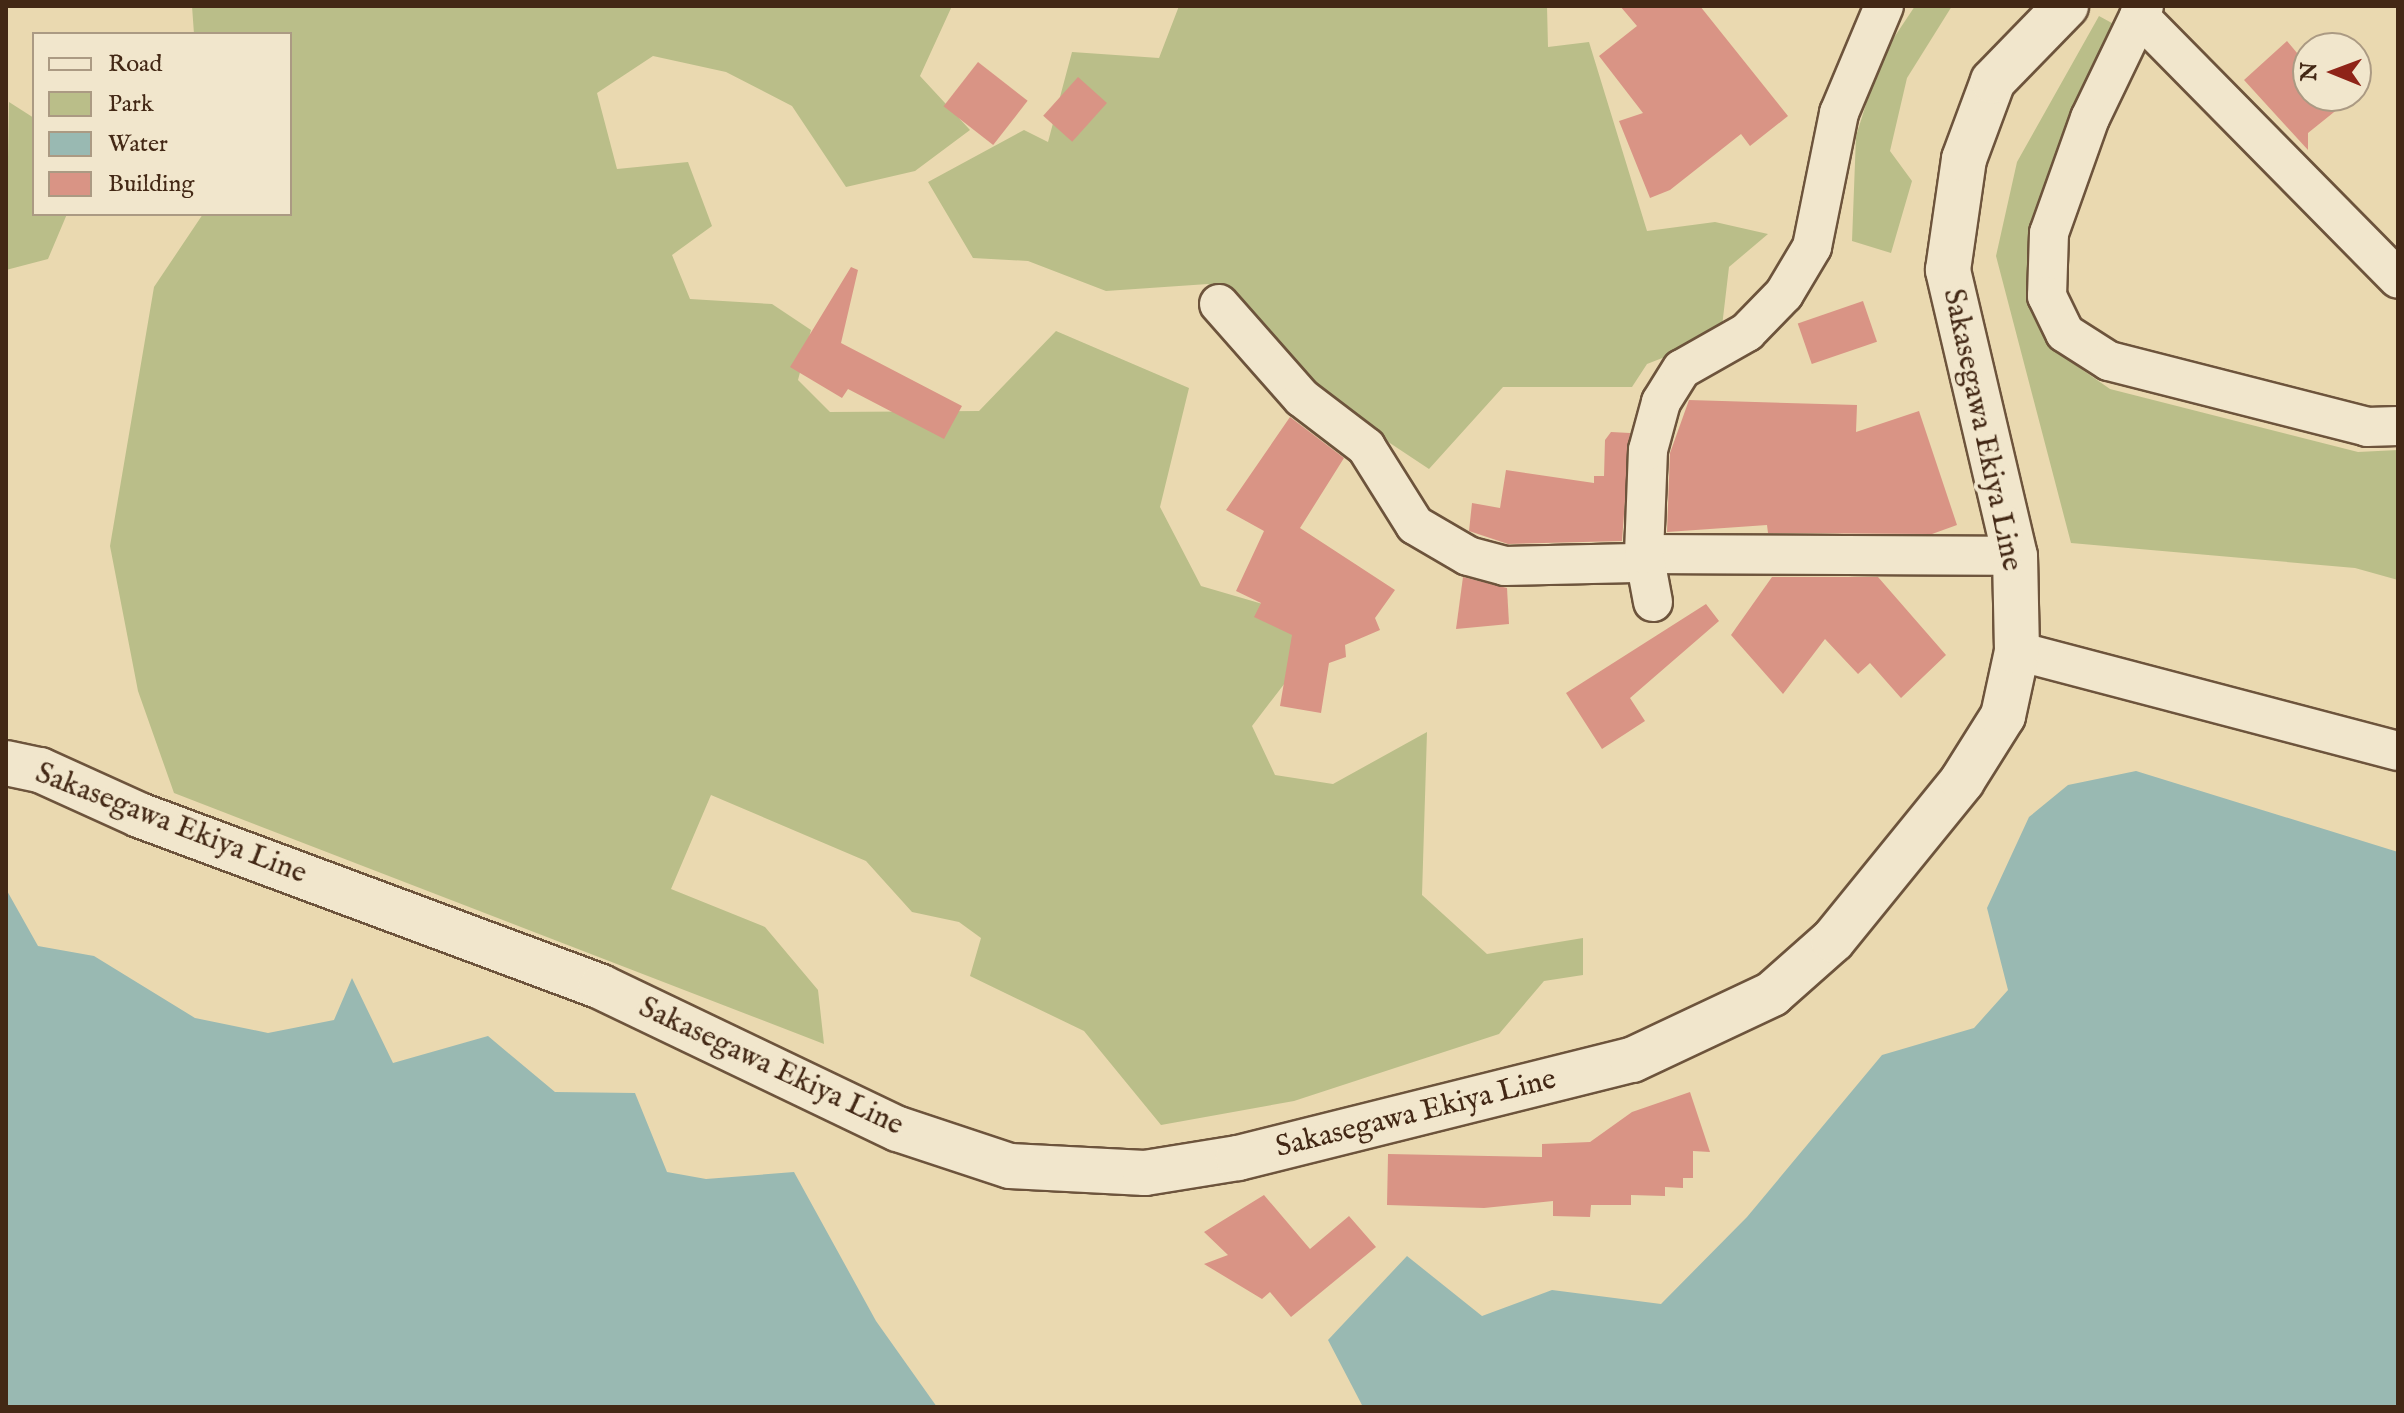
<!DOCTYPE html>
<style>
body{margin:0}
#map{position:relative;width:2404px;height:1413px;overflow:hidden;background:#ead9b0;font-family:"IM FELL English",serif}
div>[style]{position:absolute}
[style*='--x']{left:calc(var(--x)*1px);top:calc(var(--y)*1px);width:calc(var(--w)*1px);rotate:calc(var(--a)*1deg)}
.green>*{inset:0;background:#babe89}
.water>*{inset:0;background:#99b9b2}
.building>*{inset:0;background:#d99485;transform-origin:0 0}
.roads{filter:drop-shadow(2px 0 #6d543c) drop-shadow(-2px 0 #6d543c) drop-shadow(0 2px #6d543c) drop-shadow(0 -2px #6d543c)}
.street>*{height:38px;margin:-19px;padding:0 19px;transform-origin:19px;border-radius:19px;background:#f1e6cc}
.secondary>*{height:44px;margin:-22px;padding:0 22px;transform-origin:22px;border-radius:22px;background:#f1e6cc}
span{translate:-50% -50%;white-space:nowrap;text-align:center;line-height:1.15;-webkit-text-stroke:8px #f1e6cc;paint-order:stroke}
.street-label{font-size:30px;color:#432815}
.frame{position:absolute;inset:0;border:8px solid #432815;pointer-events:none}
.legend{position:absolute;left:32px;top:32px;width:260px;height:184px;box-sizing:border-box;background:#f1e6cc;border:2px solid #ab9a83;margin:0;padding:10px 14px;list-style:none;font-size:24px;color:#432815}
.legend li{display:flex;align-items:center;gap:16px;height:40px}
.legend b{width:40px;border:2px solid #ab9a83}
.north{position:absolute;left:2292px;top:32px;width:80px;height:80px;box-sizing:border-box;background:#f1e6cc;border:2px solid #ab9a83;border-radius:50%;rotate:271deg;font-size:22px;font-weight:700;line-height:32px;text-align:center;color:#432815}
.north::after{content:'';display:block;margin:auto;width:28px;height:36px;background:#8f2418;clip-path:polygon(50% 0,100% 100%,50% 72%,0 100%)}
</style>
<div id="map">
<div class="green">
<i style="clip-path:polygon(192px 6px,952px 6px,920px 76px,970px 130px,915px 171px,846px 187px,792px 106px,726px 72px,653px 56px,597px 93px,617px 169px,688px 162px,712px 226px,672px 255px,690px 299px,772px 304px,811px 330px,798px 380px,830px 412px,979px 411px,1056px 331px,1189px 388px,1160px 507px,1201px 586px,1290px 612px,1314px 645px,1252px 726px,1275px 775px,1333px 784px,1427px 732px,1422px 895px,1487px 954px,1583px 938px,1583px 975px,1544px 981px,1499px 1034px,1294px 1101px,1161px 1125px,1084px 1031px,970px 976px,981px 938px,959px 922px,912px 912px,866px 861px,711px 795px,671px 889px,765px 927px,818px 990px,824px 1044px,174px 793px,138px 691px,110px 546px,154px 287px,203px 214px,290px 214px,290px 34px,194px 34px)"></i>
<i style="clip-path:polygon(1179px 6px,1547px 6px,1548px 47px,1589px 42px,1647px 231px,1715px 222px,1768px 234px,1729px 267px,1721px 335px,1647px 364px,1632px 387px,1503px 387px,1429px 469px,1313px 392px,1208px 284px,1106px 291px,1028px 261px,973px 258px,928px 182px,1024px 130px,1048px 142px,1072px 52px,1159px 58px)"></i>
<i style="clip-path:polygon(1915px 6px,1952px 6px,1907px 78px,1890px 151px,1912px 181px,1891px 253px,1852px 241px,1856px 136px,1881px 57px)"></i>
<i style="clip-path:polygon(2099px 16px,2121px 28px,2036px 289px,2048px 346px,2110px 389px,2358px 452px,2398px 450px,2398px 580px,2355px 568px,2071px 543px,1996px 256px,2017px 162px)"></i>
<i style="clip-path:polygon(9px 102px,34px 118px,34px 214px,67px 214px,48px 259px,6px 270px)"></i>
</div>
<div class="water">
<i style="clip-path:polygon(2136px 771px,2398px 852px,2398px 1407px,1363px 1407px,1328px 1340px,1407px 1256px,1482px 1316px,1552px 1290px,1661px 1304px,1747px 1217px,1882px 1055px,1974px 1028px,2008px 990px,1987px 908px,2029px 817px,2068px 785px)"></i>
<i style="clip-path:polygon(6px 889px,38px 946px,94px 956px,195px 1018px,268px 1033px,334px 1020px,352px 978px,393px 1063px,488px 1036px,555px 1092px,635px 1093px,667px 1172px,706px 1179px,794px 1172px,876px 1321px,937px 1407px,6px 1407px)"></i>
</div>
<div class="building">
<i style="clip-path:polygon(1620px 6px,1700px 6px,1788px 116px,1750px 146px,1741px 134px,1670px 190px,1650px 198px,1619px 121px,1643px 113px,1599px 56px,1637px 26px)"></i>
<i style="clip-path:polygon(2287px 41px,2308px 66px,2308px 96px,2354px 96px,2308px 133px,2308px 150px,2244px 80px)"></i>
<i style="left:978px;top:62px;width:63px;height:56px;rotate:38deg"></i>
<i style="left:1078px;top:77px;width:39px;height:52px;rotate:42deg"></i>
<i style="clip-path:polygon(851px 267px,858px 270px,841px 343px,962px 406px,944px 439px,848px 389px,842px 398px,790px 367px)"></i>
<i style="left:1863px;top:301px;width:43px;height:69px;rotate:71deg"></i>
<i style="clip-path:polygon(1689px 400px,1857px 405px,1856px 432px,1919px 411px,1957px 525px,1932px 534px,1768px 533px,1767px 525px,1667px 532px,1670px 453px)"></i>
<i style="clip-path:polygon(1290px 417px,1344px 458px,1300px 528px,1395px 590px,1375px 618px,1380px 630px,1345px 645px,1346px 657px,1329px 663px,1321px 713px,1280px 706px,1292px 635px,1254px 617px,1261px 603px,1236px 591px,1264px 531px,1226px 510px)"></i>
<i style="clip-path:polygon(1611px 432px,1630px 433px,1622px 541px,1508px 544px,1469px 531px,1472px 503px,1500px 508px,1506px 470px,1594px 483px,1594px 476px,1604px 476px,1605px 440px)"></i>
<i style="clip-path:polygon(1463px 577px,1507px 588px,1509px 624px,1456px 629px)"></i>
<i style="clip-path:polygon(1772px 577px,1878px 577px,1946px 655px,1901px 698px,1870px 663px,1858px 674px,1825px 639px,1783px 694px,1731px 635px)"></i>
<i style="clip-path:polygon(1706px 604px,1719px 621px,1630px 698px,1645px 721px,1602px 749px,1566px 693px)"></i>
<i style="clip-path:polygon(1690px 1092px,1710px 1152px,1693px 1151px,1693px 1178px,1683px 1178px,1683px 1188px,1665px 1187px,1665px 1196px,1631px 1195px,1631px 1205px,1591px 1205px,1590px 1217px,1553px 1216px,1553px 1201px,1484px 1208px,1387px 1205px,1388px 1154px,1542px 1157px,1542px 1144px,1590px 1142px,1632px 1112px)"></i>
<i style="clip-path:polygon(1264px 1195px,1310px 1249px,1349px 1216px,1376px 1247px,1291px 1317px,1270px 1292px,1262px 1299px,1204px 1264px,1228px 1255px,1204px 1232px)"></i>
</div>
<div class="roads">
<div class="street">
<i style="--x:2144;--y:6;--w:124;--a:115.7"></i>
<i style="--x:2090;--y:118;--w:122;--a:109.6"></i>
<i style="--x:2049;--y:233;--w:63;--a:91.8"></i>
<i style="--x:2047;--y:296;--w:41;--a:64.1"></i>
<i style="--x:2065;--y:333;--w:52;--a:32.5"></i>
<i style="--x:2109;--y:361;--w:266;--a:14.3"></i>
<i style="--x:2367;--y:427;--w:31;--a:-2"></i>
<i style="--x:2139;--y:16;--w:369;--a:45.4"></i>
<i style="--x:1219;--y:304;--w:125;--a:48.6"></i>
<i style="--x:1302;--y:398;--w:81;--a:37.4"></i>
<i style="--x:1366;--y:447;--w:92;--a:57.9"></i>
<i style="--x:1415;--y:525;--w:61;--a:30.3"></i>
<i style="--x:1468;--y:556;--w:38;--a:15"></i>
<i style="--x:1505;--y:566;--w:130;--a:-1.3"></i>
<i style="--x:1635;--y:563;--w:13;--a:-45"></i>
<i style="--x:1644;--y:554;--w:371;--a:0.3"></i>
<i style="--x:1653;--y:602;--w:49;--a:-100.6"></i>
<i style="--x:1644;--y:554;--w:104;--a:-87.8"></i>
<i style="--x:1648;--y:450;--w:50;--a:-74.8"></i>
<i style="--x:1661;--y:402;--w:39;--a:-58"></i>
<i style="--x:1682;--y:369;--w:75;--a:-29.6"></i>
<i style="--x:1747;--y:332;--w:53;--a:-45.8"></i>
<i style="--x:1784;--y:294;--w:55;--a:-59.2"></i>
<i style="--x:1812;--y:247;--w:137;--a:-78.6"></i>
<i style="--x:1839;--y:113;--w:116;--a:-67.2"></i>
<i style="--x:2017;--y:651;--w:394;--a:14.7"></i>
</div>
<div class="secondary">
<i style="--x:6;--y:763;--w:35;--a:12"></i>
<i style="--x:40;--y:770;--w:109;--a:24.4"></i>
<i style="--x:139;--y:815;--w:493;--a:20.4"></i>
<i style="--x:601;--y:987;--w:329;--a:25.6"></i>
<i style="--x:898;--y:1129;--w:118;--a:18.3"></i>
<i style="--x:1010;--y:1166;--w:135;--a:3"></i>
<i style="--x:1145;--y:1173;--w:94;--a:-9.2"></i>
<i style="--x:1238;--y:1158;--w:406;--a:-14"></i>
<i style="--x:1632;--y:1060;--w:155;--a:-25.2"></i>
<i style="--x:1772;--y:994;--w:81;--a:-41.5"></i>
<i style="--x:1833;--y:940;--w:205;--a:-50.9"></i>
<i style="--x:1962;--y:781;--w:77;--a:-57.8"></i>
<i style="--x:2003;--y:716;--w:66;--a:-77.8"></i>
<i style="--x:2017;--y:651;--w:95;--a:-91.2"></i>
<i style="--x:2015;--y:556;--w:294;--a:-103.2"></i>
<i style="--x:1948;--y:270;--w:112;--a:-81.8"></i>
<i style="--x:1964;--y:159;--w:83;--a:-69.6"></i>
<i style="--x:1993;--y:81;--w:105;--a:-45.8"></i>
</div>
</div>
<div class="street-label">
<span style="left:1982px;top:430px;rotate:78deg">Sakasegawa Ekiya Line</span>
<span style="left:171px;top:824px;rotate:21deg">Sakasegawa Ekiya Line</span>
<span style="left:771px;top:1067px;rotate:25deg">Sakasegawa Ekiya Line</span>
<span style="left:1416px;top:1114px;rotate:-14deg">Sakasegawa Ekiya Line</span>
</div>
<div class="frame"></div>
<ul class="legend">
<li><b style="height:10px;background:#f1e6cc"></b>Road</li>
<li><b style="height:22px;background:#babe89"></b>Park</li>
<li><b style="height:22px;background:#99b9b2"></b>Water</li>
<li><b style="height:22px;background:#d99485"></b>Building</li>
</ul>
<div class="north">N</div>
</div>
